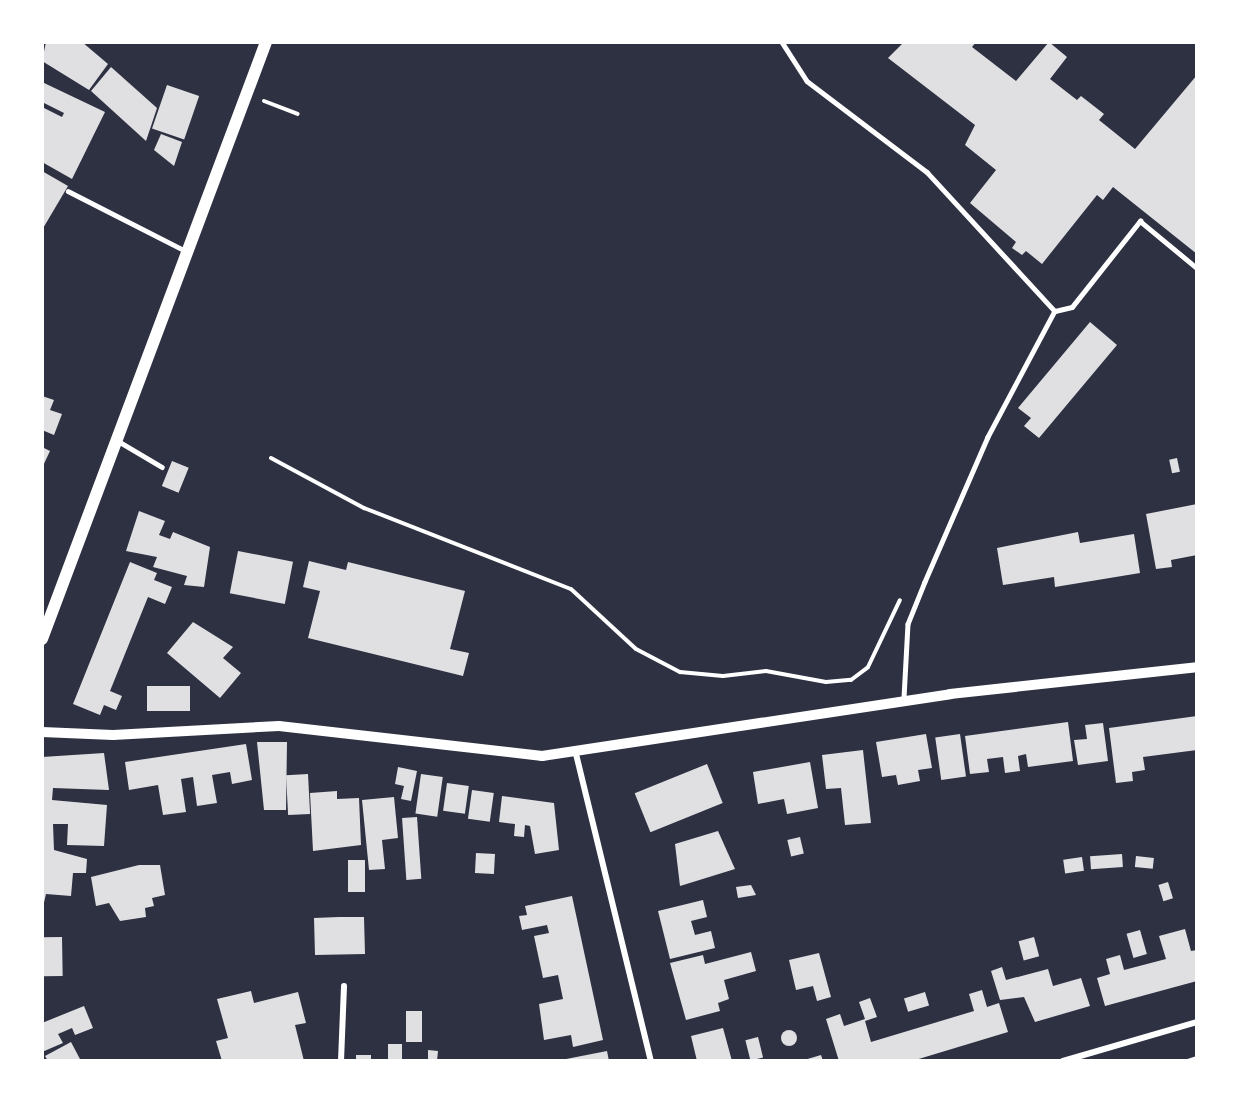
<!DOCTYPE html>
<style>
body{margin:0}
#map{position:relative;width:1239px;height:1103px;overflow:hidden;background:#2d3142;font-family:"Times New Roman",serif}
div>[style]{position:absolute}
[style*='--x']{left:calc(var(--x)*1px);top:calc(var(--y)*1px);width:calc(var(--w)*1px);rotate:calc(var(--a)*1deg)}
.building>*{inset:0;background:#e0e0e3;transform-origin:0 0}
.round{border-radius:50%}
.path>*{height:4px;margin:-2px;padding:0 2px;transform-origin:2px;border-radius:2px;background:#fff}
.service>*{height:4.5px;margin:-2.25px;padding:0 2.25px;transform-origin:2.25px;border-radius:2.25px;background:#fff}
.minor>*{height:6px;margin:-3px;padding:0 3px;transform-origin:3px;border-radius:3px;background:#fff}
.tertiary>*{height:10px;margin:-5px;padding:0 5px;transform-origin:5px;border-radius:5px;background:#fff}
.secondary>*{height:12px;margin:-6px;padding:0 6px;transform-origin:6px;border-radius:6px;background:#fff}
span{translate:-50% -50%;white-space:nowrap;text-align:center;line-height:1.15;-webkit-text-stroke:5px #fff;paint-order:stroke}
.frame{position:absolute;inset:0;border:44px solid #fff;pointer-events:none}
</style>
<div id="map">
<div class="building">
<i style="clip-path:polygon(46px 42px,82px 42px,108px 64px,89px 90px,42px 61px)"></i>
<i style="clip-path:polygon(904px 42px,976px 42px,972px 47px,1016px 81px,1049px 42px,1067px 57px,1050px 79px,1077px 100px,1081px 96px,1104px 114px,1099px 120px,1135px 149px,1197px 75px,1197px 254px,1113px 187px,1103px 200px,1097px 195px,1042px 264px,1026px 251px,1022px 255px,1012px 248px,1016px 242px,970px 203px,996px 170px,965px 145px,975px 125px,888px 58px)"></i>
<i style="clip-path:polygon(111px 67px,157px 108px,146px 141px,91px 91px)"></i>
<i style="clip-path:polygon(42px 82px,105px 112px,72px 179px,42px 162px,42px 107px,62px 117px,64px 113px,42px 102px)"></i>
<i style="left:167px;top:85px;width:34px;height:46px;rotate:19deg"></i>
<i style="clip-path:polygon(161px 134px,182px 142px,174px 166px,154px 150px)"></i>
<i style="clip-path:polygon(42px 171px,68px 186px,42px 230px)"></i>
<i style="clip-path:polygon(1090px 322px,1117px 345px,1039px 438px,1024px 426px,1031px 418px,1018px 408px)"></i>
<i style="clip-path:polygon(42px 396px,54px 400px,50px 410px,62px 414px,54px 435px,42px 430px)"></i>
<i style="clip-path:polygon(42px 447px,50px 451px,42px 468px)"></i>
<i style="left:1177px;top:458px;width:14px;height:8px;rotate:78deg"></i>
<i style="left:172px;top:461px;width:18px;height:27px;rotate:22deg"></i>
<i style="clip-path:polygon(1197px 504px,1197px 555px,1171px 560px,1172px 567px,1156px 569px,1146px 514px)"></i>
<i style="clip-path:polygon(139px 511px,165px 521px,159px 535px,170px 539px,173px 532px,210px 547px,204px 587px,184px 585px,187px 576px,153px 567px,157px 557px,126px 551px)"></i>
<i style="clip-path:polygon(1078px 532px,1080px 543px,1134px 534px,1140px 573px,1055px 587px,1054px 577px,1003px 585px,997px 548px)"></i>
<i style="left:238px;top:551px;width:56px;height:43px;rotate:11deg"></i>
<i style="clip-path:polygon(309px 561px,346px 570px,348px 562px,465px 591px,450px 649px,469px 653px,463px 676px,308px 638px,320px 591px,303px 587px)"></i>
<i style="clip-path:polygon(130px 562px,157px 573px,154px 580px,172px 587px,165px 604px,148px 597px,110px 691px,122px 696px,116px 710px,104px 705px,100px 715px,73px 704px)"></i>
<i style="clip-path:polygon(193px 622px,233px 647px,223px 658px,241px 673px,220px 698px,167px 653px)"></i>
<i style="left:190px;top:686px;width:25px;height:43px;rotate:90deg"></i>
<i style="clip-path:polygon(1197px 716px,1197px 750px,1143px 757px,1145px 770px,1132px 772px,1133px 781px,1116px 783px,1109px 728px)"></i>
<i style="clip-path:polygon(1068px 722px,1073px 761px,1028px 767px,1026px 754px,1018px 756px,1020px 771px,1005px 773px,1003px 757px,987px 759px,989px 772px,970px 774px,965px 736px)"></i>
<i style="clip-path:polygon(1103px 723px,1108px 761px,1078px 765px,1074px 740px,1087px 739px,1085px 725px)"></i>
<i style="clip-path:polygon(926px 734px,932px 768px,918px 770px,920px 781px,898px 785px,896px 775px,882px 777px,876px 742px)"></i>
<i style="left:960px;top:734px;width:43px;height:25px;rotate:82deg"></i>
<i style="clip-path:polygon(257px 742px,287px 742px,286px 810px,264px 810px)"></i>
<i style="clip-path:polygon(246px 744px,252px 780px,232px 784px,230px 772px,212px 775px,217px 803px,197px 806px,193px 777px,181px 779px,186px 812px,163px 815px,158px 785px,129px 790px,125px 762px)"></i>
<i style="clip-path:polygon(863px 750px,871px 823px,845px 825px,841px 788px,826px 789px,822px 755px)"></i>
<i style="clip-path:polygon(104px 753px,109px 790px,53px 788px,52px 800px,107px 805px,104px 846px,67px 845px,68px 824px,53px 824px,54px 850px,87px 859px,86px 873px,73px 873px,71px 896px,46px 894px,42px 911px,42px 757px)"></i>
<i style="clip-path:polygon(810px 762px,818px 808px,787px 814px,784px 799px,758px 804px,753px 772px)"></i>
<i style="left:707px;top:764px;width:42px;height:78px;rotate:68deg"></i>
<i style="clip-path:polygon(398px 767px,417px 771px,411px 801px,401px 799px,404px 786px,395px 784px)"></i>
<i style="left:308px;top:774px;width:40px;height:22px;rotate:87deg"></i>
<i style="left:421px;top:774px;width:22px;height:40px;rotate:8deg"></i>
<i style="left:447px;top:783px;width:22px;height:28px;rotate:8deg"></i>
<i style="left:472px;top:790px;width:22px;height:29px;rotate:8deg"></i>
<i style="clip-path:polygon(337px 791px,337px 799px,359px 798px,361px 845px,313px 851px,310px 793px)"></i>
<i style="clip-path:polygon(502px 796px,554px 803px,559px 850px,535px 854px,530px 826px,525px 825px,524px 837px,514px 836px,515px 824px,499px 822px)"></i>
<i style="clip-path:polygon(394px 797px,398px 838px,382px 840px,385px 869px,369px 870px,362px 800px)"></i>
<i style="left:417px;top:817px;width:62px;height:15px;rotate:86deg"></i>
<i style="clip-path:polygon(718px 831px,735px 869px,680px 886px,675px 844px)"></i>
<i style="left:800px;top:837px;width:17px;height:13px;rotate:77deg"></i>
<i style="left:476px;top:853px;width:19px;height:20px;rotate:3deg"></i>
<i style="left:1122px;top:854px;width:13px;height:32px;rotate:86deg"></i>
<i style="left:1136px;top:856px;width:18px;height:11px;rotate:6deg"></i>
<i style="left:1082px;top:857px;width:14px;height:19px;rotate:82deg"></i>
<i style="left:348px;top:860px;width:17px;height:32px"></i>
<i style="clip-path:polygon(139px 865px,160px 865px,165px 895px,152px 898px,154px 906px,145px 908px,146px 917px,120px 921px,109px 903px,96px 906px,91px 877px)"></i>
<i style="left:1168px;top:882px;width:17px;height:10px;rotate:73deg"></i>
<i style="clip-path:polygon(751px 885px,756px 895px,738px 898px,736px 887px)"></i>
<i style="clip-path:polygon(572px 896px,603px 1040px,573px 1047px,571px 1035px,544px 1040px,539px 1004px,563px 999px,558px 975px,543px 978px,534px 936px,549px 933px,547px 925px,522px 930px,519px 916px,527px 915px,525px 906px)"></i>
<i style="clip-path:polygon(703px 900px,707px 917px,691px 921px,695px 935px,711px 931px,715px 948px,670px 959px,658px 911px)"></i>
<i style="clip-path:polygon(339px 917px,364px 917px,365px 954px,315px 955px,314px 918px)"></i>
<i style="clip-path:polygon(1185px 929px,1191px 951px,1197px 950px,1197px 981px,1105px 1006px,1097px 978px,1110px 974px,1106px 959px,1120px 955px,1124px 970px,1166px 959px,1159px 936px)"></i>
<i style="left:1140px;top:930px;width:25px;height:14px;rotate:74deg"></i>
<i style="left:62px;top:937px;width:39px;height:20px;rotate:89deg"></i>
<i style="left:1034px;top:937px;width:20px;height:16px;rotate:75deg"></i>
<i style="clip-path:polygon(751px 952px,756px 971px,724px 980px,729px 999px,718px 1003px,720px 1011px,686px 1020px,670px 963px,703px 955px,705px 964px)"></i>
<i style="clip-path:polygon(819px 953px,831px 997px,817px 1001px,813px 986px,796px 990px,789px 960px)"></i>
<i style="clip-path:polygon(1002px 967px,1006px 980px,1048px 969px,1053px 986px,1081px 978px,1090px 1006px,1035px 1022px,1024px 997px,1000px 1000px,991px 971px)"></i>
<i style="clip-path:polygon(982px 990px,987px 1007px,999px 1003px,1008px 1032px,912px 1061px,839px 1061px,826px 1019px,840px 1014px,844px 1026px,865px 1019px,859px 1002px,870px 998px,877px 1017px,865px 1021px,871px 1042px,974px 1011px,969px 994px)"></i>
<i style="clip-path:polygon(251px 991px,254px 1003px,298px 992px,306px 1023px,295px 1025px,304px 1061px,222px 1061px,216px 1041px,228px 1038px,217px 999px)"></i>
<i style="left:925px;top:992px;width:14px;height:22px;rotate:73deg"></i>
<i style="clip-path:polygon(84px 1006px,93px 1028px,75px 1035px,72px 1028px,58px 1034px,63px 1043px,42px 1052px,42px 1023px)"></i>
<i style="left:406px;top:1011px;width:16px;height:31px"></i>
<i style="clip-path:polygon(723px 1028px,732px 1061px,697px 1061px,691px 1036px)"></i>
<i class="round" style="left:781px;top:1030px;width:16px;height:16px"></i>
<i style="left:758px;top:1037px;width:21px;height:13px;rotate:76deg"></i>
<i style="clip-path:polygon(71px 1042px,81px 1061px,48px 1061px,45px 1056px)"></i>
<i style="left:388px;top:1044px;width:14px;height:17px"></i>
<i style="clip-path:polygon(428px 1050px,438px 1051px,437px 1061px,428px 1061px)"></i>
<i style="clip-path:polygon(607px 1051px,609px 1061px,561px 1061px,561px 1060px)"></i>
<i style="left:356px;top:1055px;width:15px;height:6px"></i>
<i style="clip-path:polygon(821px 1055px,823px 1061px,804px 1061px,804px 1060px)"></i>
</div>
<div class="path">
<i style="--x:264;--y:101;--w:36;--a:21"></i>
<i style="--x:271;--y:458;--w:106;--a:28.3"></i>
<i style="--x:364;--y:508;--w:222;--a:21.4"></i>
<i style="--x:571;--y:589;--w:88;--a:42.7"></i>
<i style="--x:636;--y:649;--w:50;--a:27.6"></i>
<i style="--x:680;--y:672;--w:43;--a:5.3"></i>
<i style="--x:723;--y:676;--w:43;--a:-6.6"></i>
<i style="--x:766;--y:671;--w:61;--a:10.4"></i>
<i style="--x:826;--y:682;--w:25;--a:-5"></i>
<i style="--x:851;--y:680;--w:21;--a:-37"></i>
<i style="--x:868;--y:667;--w:74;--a:-64.5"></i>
<i style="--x:1188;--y:1061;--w:9;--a:-18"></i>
</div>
<div class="service">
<i style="--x:782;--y:42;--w:46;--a:57.3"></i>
<i style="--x:807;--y:81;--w:151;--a:37.2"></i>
<i style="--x:927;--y:172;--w:189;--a:47.4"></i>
<i style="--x:1055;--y:311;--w:143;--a:118"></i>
<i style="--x:988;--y:437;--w:158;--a:113.5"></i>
<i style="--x:925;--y:582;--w:45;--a:112"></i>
<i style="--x:908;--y:624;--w:75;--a:93.1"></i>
<i style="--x:68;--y:191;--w:132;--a:27"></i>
<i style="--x:1055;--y:311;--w:17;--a:-13"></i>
<i style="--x:1072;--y:307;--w:110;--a:-51.7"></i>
<i style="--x:1140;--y:221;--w:74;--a:39.5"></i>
<i style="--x:118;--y:441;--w:51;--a:30.6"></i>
</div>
<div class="minor">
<i style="--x:576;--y:754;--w:316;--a:76.3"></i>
<i style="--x:341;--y:1061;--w:75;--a:-87.7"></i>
<i style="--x:1063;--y:1061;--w:140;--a:-16.2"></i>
</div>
<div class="tertiary">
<i style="--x:42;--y:732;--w:71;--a:2.4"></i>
<i style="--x:113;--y:735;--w:166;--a:-3.1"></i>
<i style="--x:279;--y:726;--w:265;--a:6.5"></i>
<i style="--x:542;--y:756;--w:413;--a:-8.6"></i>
<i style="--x:950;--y:694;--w:248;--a:-6.2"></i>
</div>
<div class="secondary">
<i style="--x:42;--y:639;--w:638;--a:-69.43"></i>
</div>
<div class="frame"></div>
</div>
